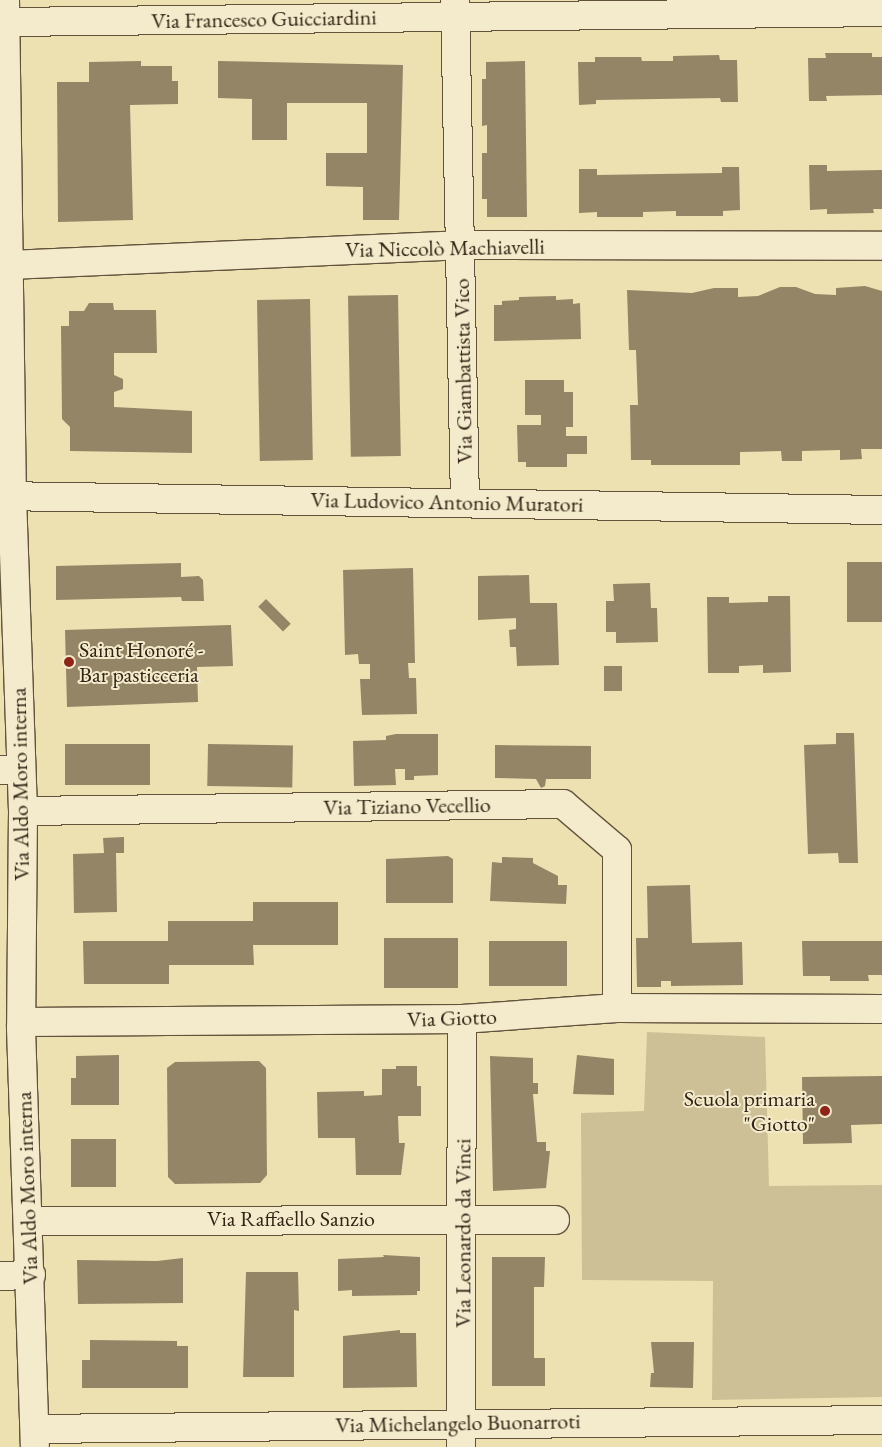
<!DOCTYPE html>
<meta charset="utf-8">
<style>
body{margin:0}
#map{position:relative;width:882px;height:1447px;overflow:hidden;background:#ede0b1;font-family:"EB Garamond",serif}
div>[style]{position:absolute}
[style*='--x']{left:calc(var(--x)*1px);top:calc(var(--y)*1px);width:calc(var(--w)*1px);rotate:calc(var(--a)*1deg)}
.green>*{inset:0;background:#cdc096}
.building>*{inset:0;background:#948566;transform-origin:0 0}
.roads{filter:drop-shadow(1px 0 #62523c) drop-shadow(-1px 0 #62523c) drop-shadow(0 1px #62523c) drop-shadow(0 -1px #62523c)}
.street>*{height:28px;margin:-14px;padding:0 14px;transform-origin:14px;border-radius:14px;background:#f3ebcc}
.secondary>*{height:28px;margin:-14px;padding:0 14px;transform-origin:14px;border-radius:14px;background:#f3ebcc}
.dots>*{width:14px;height:14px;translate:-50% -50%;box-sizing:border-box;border:2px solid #f3ebcc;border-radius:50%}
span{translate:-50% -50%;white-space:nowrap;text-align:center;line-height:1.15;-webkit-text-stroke:4px #f3ebcc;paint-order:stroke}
.street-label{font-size:22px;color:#332315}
.poi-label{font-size:22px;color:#332315}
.left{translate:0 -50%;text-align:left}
.right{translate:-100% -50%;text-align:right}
</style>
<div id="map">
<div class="green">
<i style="clip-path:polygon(647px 1032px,765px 1037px,769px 1186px,882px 1185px,882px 1397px,712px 1400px,713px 1281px,582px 1280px,581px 1113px,644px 1111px)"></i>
</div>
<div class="building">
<i style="clip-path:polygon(825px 53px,872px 53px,872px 57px,882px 57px,882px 95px,826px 96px,827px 101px,809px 101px,808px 58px,826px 58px)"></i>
<i style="clip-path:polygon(719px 55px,720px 60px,737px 60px,738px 102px,721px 102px,720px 98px,596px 100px,596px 104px,579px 105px,578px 62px,595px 62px,595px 57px,641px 57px,642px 61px,673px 61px,673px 56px)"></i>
<i style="clip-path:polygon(141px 61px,141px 66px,172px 66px,172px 81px,178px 81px,178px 104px,130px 105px,133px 220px,58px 222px,57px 82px,89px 82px,89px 62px)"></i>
<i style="clip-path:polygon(218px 61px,403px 65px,399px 220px,363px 220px,363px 187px,326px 186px,326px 153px,367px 153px,367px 103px,287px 103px,287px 140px,252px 140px,252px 99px,218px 98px)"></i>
<i style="clip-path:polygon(525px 61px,527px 217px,487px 217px,487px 199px,482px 199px,482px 153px,487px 153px,487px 125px,482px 126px,482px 79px,486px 79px,486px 62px)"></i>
<i style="clip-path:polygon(809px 165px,827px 165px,827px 171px,882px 170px,882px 209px,873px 209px,874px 213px,827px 214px,827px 209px,810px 210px)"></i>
<i style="clip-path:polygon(722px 167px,739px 167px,740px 210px,723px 211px,723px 216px,676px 216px,676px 211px,643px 212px,643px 217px,597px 217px,597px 212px,579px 213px,579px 169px,597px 169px,597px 175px,722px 173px)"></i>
<i style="clip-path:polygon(865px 286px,882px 291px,882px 449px,861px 449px,862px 459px,840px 460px,840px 450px,802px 451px,802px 461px,782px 461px,781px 451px,740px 452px,740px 465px,651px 465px,651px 460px,631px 460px,630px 405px,638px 405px,636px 350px,629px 350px,627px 290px,692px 293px,714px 288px,738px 288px,738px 297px,758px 296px,780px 287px,796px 287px,815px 294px,836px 295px,836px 288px)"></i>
<i style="left:398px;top:295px;width:161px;height:50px;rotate:89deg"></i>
<i style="clip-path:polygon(556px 296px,556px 300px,573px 299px,573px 304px,580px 303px,581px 339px,494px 341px,494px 305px,502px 305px,502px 301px,519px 300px,519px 297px)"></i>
<i style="left:310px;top:299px;width:161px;height:53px;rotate:89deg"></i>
<i style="clip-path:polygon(89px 303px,113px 303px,114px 310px,156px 310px,157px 353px,114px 353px,114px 375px,123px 379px,123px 389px,114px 392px,114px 407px,192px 411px,192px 453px,70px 451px,70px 427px,62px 419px,61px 326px,69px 326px,69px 311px,84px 311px)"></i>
<i style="clip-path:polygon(525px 380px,564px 380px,564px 392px,573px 392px,573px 427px,566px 427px,566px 436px,587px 436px,587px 454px,567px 454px,567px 467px,526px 467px,526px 462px,518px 462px,517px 425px,541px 425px,541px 415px,525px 415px)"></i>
<i style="left:882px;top:562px;width:60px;height:35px;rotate:90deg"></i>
<i style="clip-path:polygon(181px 563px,181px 577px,199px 576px,203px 580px,204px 601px,182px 601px,181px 597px,56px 600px,56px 566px)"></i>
<i style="clip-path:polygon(413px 568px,415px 663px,408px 663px,409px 678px,416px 678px,417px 714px,362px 715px,360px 679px,370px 679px,370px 664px,359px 664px,358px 654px,345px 655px,343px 570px)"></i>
<i style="clip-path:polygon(529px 575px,530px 603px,557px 603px,559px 665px,517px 666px,516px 647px,510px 647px,509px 630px,516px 629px,516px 618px,478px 620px,478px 576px)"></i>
<i style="clip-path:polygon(650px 583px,651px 608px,657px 608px,658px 642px,616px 643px,616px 632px,606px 632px,606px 601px,614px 601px,613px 584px)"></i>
<i style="clip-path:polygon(768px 596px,790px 596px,791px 672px,763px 673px,763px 665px,739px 666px,739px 673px,708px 673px,707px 597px,729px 597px,729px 603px,768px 602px)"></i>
<i style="left:266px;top:599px;width:35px;height:11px;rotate:45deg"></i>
<i style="clip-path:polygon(231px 625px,233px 666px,197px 667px,198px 702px,67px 707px,65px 630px)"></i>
<i style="left:622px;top:666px;width:25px;height:18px;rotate:90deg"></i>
<i style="clip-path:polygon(836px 733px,854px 733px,858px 863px,839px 863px,838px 853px,808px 854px,804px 745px,836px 744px)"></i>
<i style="clip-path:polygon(396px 734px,438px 734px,438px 775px,414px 776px,414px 780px,405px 780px,405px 769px,395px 769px,396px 785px,354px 786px,353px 741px,386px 740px,386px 736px)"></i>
<i style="left:65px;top:744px;width:85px;height:41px"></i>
<i style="left:208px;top:744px;width:85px;height:42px;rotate:1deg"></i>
<i style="clip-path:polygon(495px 745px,591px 746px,591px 779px,546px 779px,545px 786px,541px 788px,536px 779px,495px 778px)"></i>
<i style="clip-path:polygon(124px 837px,124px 853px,116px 853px,117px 912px,74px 913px,73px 854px,104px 853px,103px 838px)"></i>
<i style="clip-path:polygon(448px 856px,453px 859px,453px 903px,386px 903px,386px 859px)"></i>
<i style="clip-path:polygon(502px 857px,533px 858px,533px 863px,558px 876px,558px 885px,567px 885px,566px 904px,490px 901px,492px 862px,502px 863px)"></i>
<i style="clip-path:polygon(690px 885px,692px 943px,742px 942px,743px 985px,671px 986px,671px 981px,661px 981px,661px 987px,637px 987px,636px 938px,648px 938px,647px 886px)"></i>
<i style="clip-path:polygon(253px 902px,338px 902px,338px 945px,253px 945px,254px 965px,169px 965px,169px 984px,84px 984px,83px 941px,168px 941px,168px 921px,253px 921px)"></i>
<i style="left:384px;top:938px;width:74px;height:50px"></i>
<i style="left:489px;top:941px;width:78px;height:45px"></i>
<i style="clip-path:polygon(802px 941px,882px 941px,882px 975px,868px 975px,869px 981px,830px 981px,830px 976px,803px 976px)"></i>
<i style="clip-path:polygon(119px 1055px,119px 1105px,71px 1105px,71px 1078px,76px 1078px,76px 1056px)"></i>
<i style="clip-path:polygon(577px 1055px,614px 1059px,614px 1095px,573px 1094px)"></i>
<i style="clip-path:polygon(490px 1056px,533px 1058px,533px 1083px,538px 1083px,538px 1094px,533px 1094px,537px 1142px,546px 1142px,546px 1151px,550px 1151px,546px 1188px,493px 1191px)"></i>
<i style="clip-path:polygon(259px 1061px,266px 1068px,267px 1175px,260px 1183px,175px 1184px,168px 1177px,167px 1068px,175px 1062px)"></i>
<i style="clip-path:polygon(396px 1066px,417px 1066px,417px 1086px,421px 1086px,421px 1116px,398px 1116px,399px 1143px,405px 1143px,401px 1175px,356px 1175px,355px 1138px,318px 1138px,317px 1092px,364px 1091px,364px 1096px,382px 1095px,382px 1069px,396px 1069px)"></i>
<i style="clip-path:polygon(882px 1076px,882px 1124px,851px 1125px,852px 1143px,803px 1144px,802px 1077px)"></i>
<i style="left:71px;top:1139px;width:45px;height:48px"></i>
<i style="clip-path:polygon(383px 1255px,420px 1257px,420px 1291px,417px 1291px,417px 1295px,352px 1296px,352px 1290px,338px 1291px,338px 1259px,384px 1257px)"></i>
<i style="clip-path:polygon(492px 1257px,545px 1257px,544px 1287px,534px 1287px,534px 1358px,545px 1358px,545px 1386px,492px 1386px)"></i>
<i style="clip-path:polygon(183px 1258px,183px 1303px,78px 1304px,77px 1260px,157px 1261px)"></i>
<i style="clip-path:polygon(246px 1272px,298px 1272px,299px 1311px,294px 1310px,294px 1377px,243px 1377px)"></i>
<i style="clip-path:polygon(400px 1330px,400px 1333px,416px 1333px,417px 1387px,343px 1388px,343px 1336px)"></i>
<i style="clip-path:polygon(90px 1340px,177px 1341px,177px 1346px,188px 1346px,188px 1388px,82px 1388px,82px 1360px,90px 1360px)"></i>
<i style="clip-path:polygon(651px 1342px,694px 1342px,693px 1388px,650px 1387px,651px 1373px,654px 1373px)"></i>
</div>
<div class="roads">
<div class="street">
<i style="--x:455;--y:0;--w:502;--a:88.86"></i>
<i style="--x:6;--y:22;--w:876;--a:-0.65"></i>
<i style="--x:9;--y:265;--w:451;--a:-2.5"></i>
<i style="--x:460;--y:245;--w:422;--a:0.1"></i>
<i style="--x:0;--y:496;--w:882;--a:0.91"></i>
<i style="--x:0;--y:770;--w:20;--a:0"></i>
<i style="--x:23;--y:811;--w:540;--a:-0.74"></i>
<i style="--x:563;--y:804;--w:71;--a:40.4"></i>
<i style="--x:617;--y:850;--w:158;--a:90"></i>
<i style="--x:22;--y:1022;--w:440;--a:-0.4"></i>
<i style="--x:462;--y:1019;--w:155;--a:-4.1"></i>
<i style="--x:617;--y:1008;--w:265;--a:0.2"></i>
<i style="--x:28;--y:1221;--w:527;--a:-0.11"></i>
<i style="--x:0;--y:1276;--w:31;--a:-2"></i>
<i style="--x:35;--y:1429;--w:847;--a:-0.61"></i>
<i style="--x:461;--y:1447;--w:428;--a:-89.9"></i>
</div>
<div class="secondary">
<i style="--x:5;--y:0;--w:496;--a:89.2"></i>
<i style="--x:12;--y:496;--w:315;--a:88"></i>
<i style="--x:23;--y:811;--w:217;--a:90.5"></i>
<i style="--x:21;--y:1028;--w:419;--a:88.1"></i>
</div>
</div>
<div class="dots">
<i style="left:69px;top:662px;background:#8f2418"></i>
<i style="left:825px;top:1111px;background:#8f2418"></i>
</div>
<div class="street-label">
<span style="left:264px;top:19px;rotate:-1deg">Via Francesco Guicciardini</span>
<span style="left:445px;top:248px;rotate:-1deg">Via Niccolò Machiavelli</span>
<span style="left:463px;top:371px;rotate:-91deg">Via Giambattista Vico</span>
<span style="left:447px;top:502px;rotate:1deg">Via Ludovico Antonio Muratori</span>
<span style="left:20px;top:784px;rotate:-91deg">Via Aldo Moro interna</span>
<span style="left:407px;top:806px;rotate:-1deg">Via Tiziano Vecellio</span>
<span style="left:452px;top:1018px;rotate:-2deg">Via Giotto</span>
<span style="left:27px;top:1188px;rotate:-92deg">Via Aldo Moro interna</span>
<span style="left:291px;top:1219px">Via Raffaello Sanzio</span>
<span style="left:463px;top:1233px;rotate:-90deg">Via Leonardo da Vinci</span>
<span style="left:458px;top:1423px;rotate:-1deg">Via Michelangelo Buonarroti</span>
</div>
<div class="poi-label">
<span class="left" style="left:79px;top:662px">Saint Honoré -<br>Bar pasticceria</span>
<span class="right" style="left:815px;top:1111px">Scuola primaria<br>"Giotto"</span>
</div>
</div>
